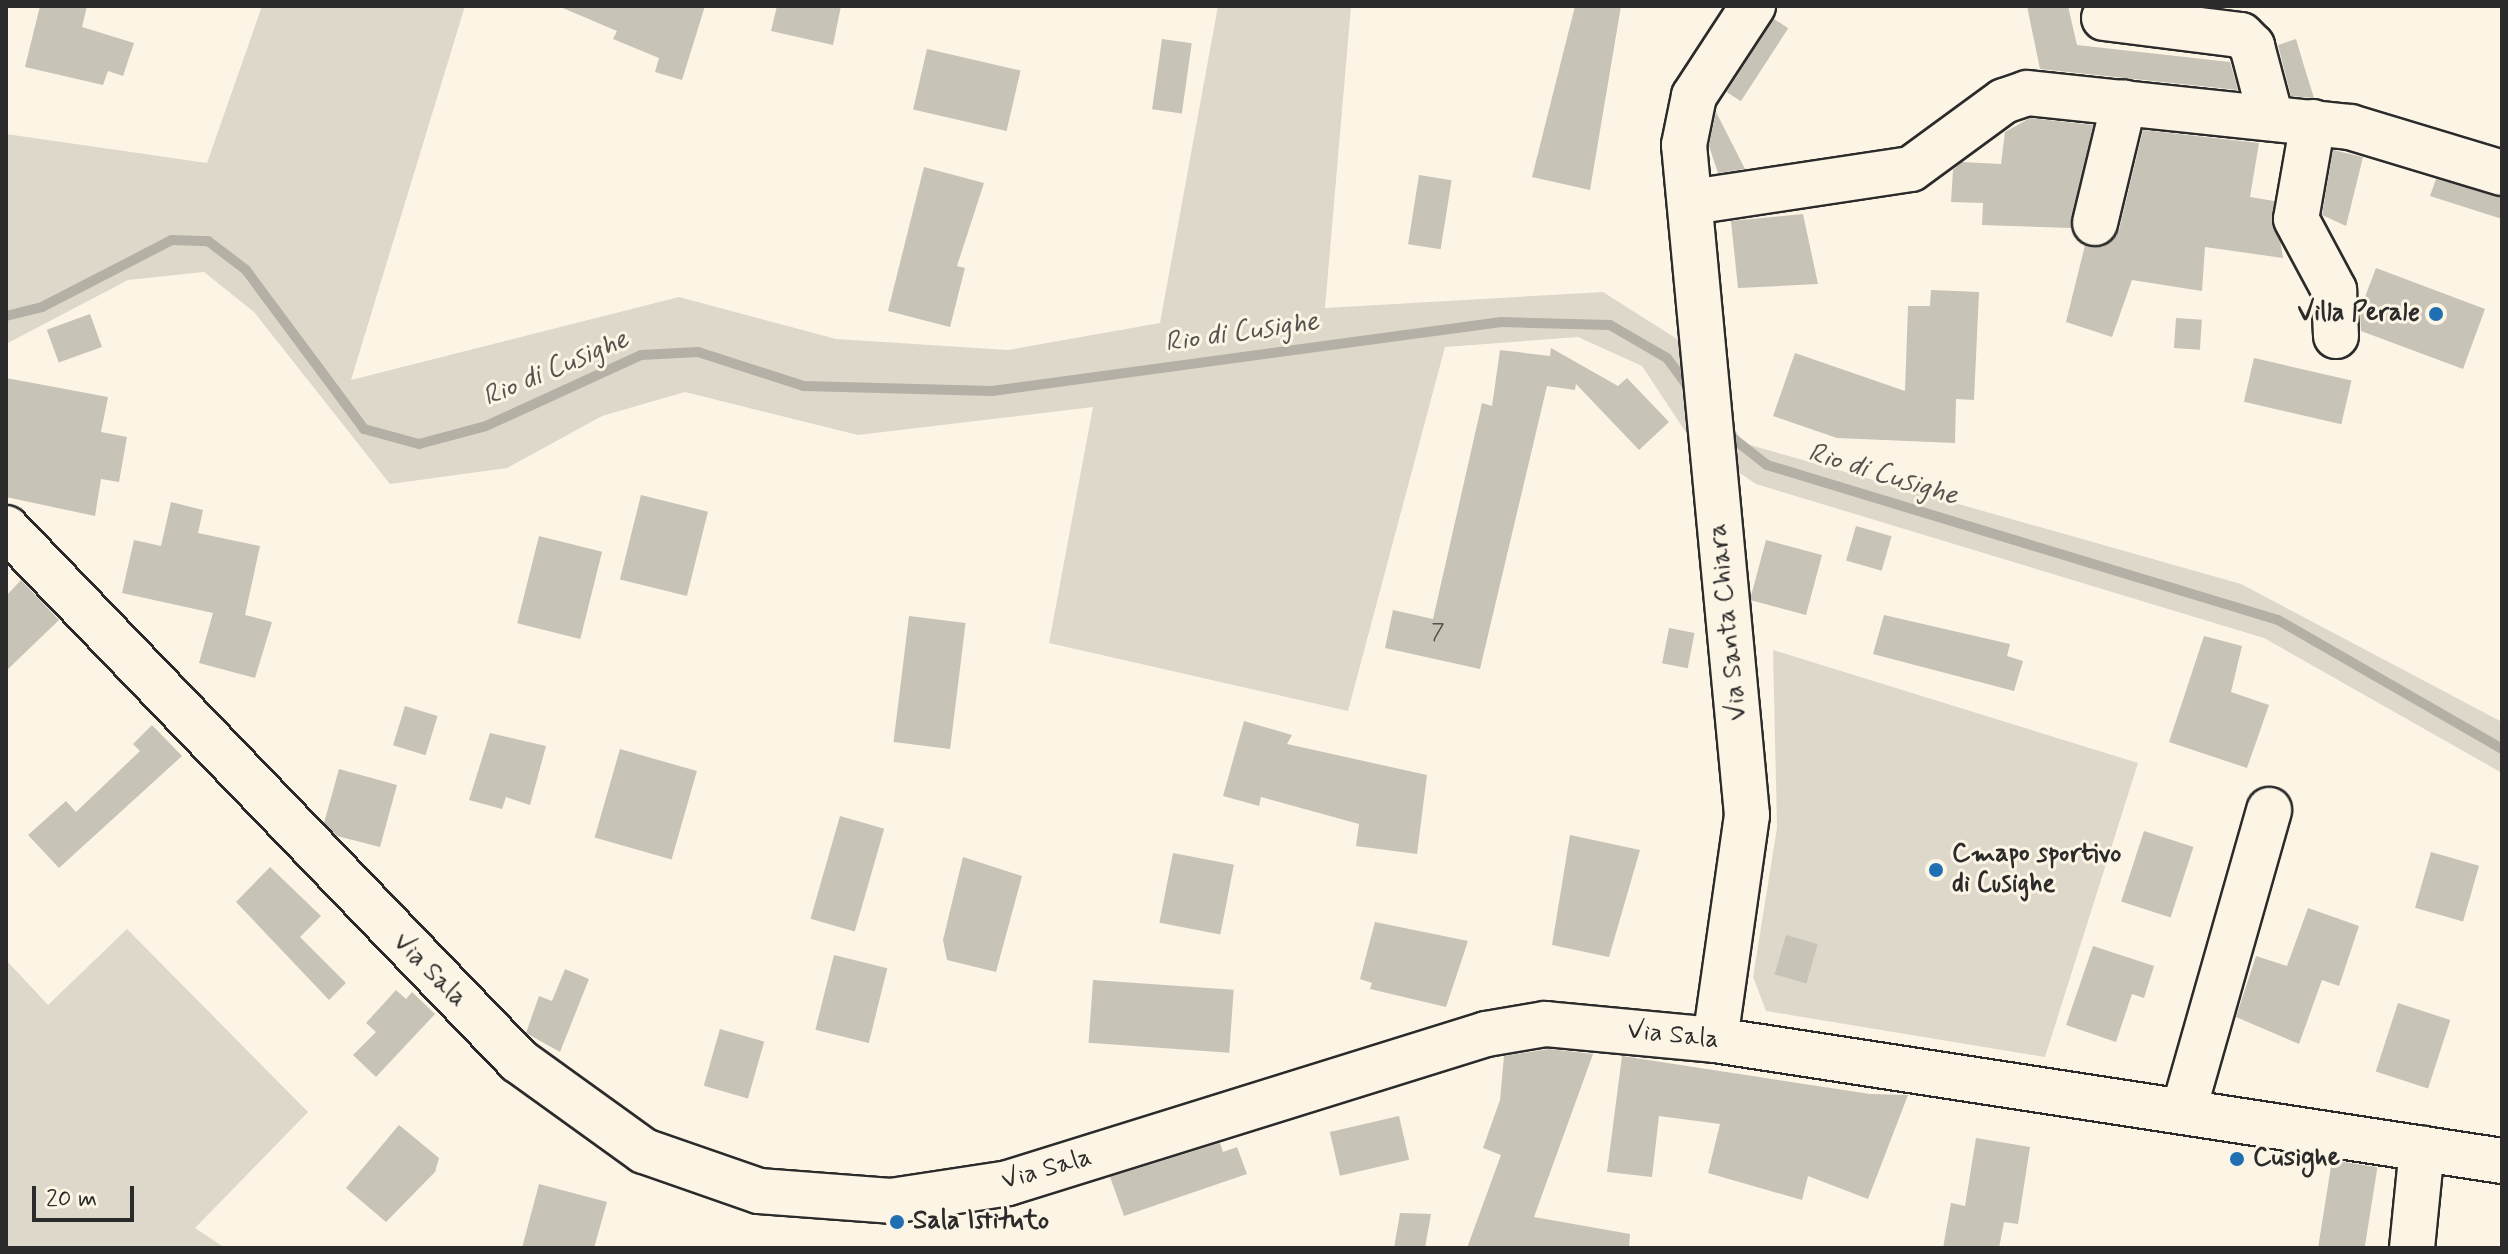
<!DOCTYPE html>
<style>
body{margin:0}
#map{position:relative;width:2508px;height:1254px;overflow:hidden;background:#fcf5e5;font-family:Mynerve,sans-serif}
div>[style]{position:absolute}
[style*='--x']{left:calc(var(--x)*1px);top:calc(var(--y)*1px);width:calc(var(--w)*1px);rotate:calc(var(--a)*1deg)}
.green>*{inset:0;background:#ded8ca}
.stream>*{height:10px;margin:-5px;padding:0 5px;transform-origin:5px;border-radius:5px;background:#b4b0a5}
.building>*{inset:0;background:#c8c3b7;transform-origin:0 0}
.roads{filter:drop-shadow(2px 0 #2b2b2b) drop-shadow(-2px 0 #2b2b2b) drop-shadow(0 2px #2b2b2b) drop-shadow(0 -2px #2b2b2b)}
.minor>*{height:44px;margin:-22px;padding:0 22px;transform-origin:22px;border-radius:22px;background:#fcf5e5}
.dots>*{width:22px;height:22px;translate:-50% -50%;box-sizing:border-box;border:4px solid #fcf5e5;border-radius:50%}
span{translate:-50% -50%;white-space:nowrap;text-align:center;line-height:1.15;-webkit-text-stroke:6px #fcf5e5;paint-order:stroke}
.number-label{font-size:22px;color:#52514e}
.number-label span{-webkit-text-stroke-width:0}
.poi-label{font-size:26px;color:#2b2b2b;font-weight:700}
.right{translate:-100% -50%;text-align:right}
.left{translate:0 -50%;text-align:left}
.street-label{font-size:26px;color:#2b2b2b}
.water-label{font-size:28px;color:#545350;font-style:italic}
.frame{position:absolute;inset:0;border:8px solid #2b2b2b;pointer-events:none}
.scale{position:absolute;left:32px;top:1186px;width:102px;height:36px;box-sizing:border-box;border:4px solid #2b2b2b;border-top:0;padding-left:10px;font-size:24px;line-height:28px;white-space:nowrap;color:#2b2b2b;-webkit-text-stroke:6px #fcf5e5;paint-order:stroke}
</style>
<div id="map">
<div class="green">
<i style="clip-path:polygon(262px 6px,465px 6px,351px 380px,679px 297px,836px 339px,1008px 350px,1160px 323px,1218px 6px,1351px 6px,1325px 308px,1603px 292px,1685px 344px,1743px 443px,2241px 584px,2502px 722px,2502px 773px,2264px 638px,1756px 484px,1691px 440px,1642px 366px,1578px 337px,1445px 347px,1348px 711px,1049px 643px,1093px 407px,858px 435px,685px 392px,602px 416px,507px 468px,390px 484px,254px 312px,204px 272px,128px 280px,6px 344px,6px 134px,207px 163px)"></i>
<i style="clip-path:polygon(1773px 650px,2138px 763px,2045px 1057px,1766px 1011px,1753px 977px,1777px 828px)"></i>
<i style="clip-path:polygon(127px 929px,308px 1112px,195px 1228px,225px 1248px,6px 1248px,6px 960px,48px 1005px)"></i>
</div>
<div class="stream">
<i style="--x:6;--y:316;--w:37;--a:-14"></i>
<i style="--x:42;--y:307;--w:146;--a:-27.3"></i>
<i style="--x:172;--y:240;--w:36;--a:2"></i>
<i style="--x:208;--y:241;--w:48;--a:37.3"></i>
<i style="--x:246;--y:270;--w:198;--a:53.4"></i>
<i style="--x:364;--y:429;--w:57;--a:15.3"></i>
<i style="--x:419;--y:444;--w:69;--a:-15"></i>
<i style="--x:486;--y:426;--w:170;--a:-24.6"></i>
<i style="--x:641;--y:355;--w:57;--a:-3"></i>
<i style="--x:698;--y:352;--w:111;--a:17.8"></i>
<i style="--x:804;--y:386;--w:188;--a:1.5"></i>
<i style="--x:992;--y:391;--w:514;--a:-7.72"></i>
<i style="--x:1501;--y:322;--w:109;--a:1.6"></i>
<i style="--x:1610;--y:325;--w:66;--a:30.1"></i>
<i style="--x:1667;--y:358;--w:42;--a:53.7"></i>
<i style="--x:1725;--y:432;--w:53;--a:38.2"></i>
<i style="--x:1767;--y:465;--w:534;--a:16.87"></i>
<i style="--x:2278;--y:620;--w:258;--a:29.9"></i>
</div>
<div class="building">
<i style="clip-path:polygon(40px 6px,87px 6px,82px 27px,134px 43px,123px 76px,108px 71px,103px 85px,25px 67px)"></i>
<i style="clip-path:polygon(558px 6px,705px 6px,682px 80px,655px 72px,659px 58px,613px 39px,617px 31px)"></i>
<i style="clip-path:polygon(777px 6px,841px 6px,833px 45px,771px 31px)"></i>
<i style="clip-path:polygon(1575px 6px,1621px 6px,1590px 190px,1532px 177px)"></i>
<i style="clip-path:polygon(2027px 6px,2068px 6px,2077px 45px,2230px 62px,2238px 90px,2040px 69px)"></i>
<i style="left:1774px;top:19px;width:17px;height:87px;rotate:33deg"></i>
<i style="left:1162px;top:39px;width:30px;height:71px;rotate:8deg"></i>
<i style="clip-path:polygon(2296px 39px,2304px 66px,2314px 98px,2291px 96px,2278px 45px)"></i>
<i style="left:927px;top:49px;width:96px;height:62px;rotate:13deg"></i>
<i style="clip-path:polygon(1716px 112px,1745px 169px,1718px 173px,1709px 146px)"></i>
<i style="clip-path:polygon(2030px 118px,2093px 125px,2071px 228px,1982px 225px,1983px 203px,1951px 202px,1953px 170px,1962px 162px,2001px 164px,2005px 132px)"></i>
<i style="clip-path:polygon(2143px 130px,2259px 143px,2250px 197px,2274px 201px,2283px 258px,2205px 247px,2202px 291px,2132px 280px,2112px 337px,2066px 322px,2085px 245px,2103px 247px,2119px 230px)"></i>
<i style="clip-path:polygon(2333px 150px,2363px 157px,2346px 226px,2322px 215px)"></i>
<i style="clip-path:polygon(924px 167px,984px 183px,957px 266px,965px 268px,950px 327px,888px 311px)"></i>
<i style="left:1419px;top:175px;width:33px;height:70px;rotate:9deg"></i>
<i style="clip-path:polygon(2436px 179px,2502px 197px,2502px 219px,2430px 196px)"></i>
<i style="clip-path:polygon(1803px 214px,1818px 284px,1738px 288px,1731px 221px)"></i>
<i style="clip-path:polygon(2376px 268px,2485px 309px,2463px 369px,2361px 331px,2360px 310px)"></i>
<i style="clip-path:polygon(1931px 290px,1979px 292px,1974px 400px,1956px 399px,1955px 443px,1837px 438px,1773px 416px,1795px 353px,1905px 391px,1908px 306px,1930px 306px)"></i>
<i style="left:90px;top:314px;width:35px;height:46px;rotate:70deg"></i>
<i style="left:2176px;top:318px;width:26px;height:30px;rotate:4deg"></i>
<i style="clip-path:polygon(1551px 348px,1618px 386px,1627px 378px,1669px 422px,1639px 450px,1576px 384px,1575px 390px,1547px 386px,1480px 669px,1385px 648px,1393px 610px,1433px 619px,1482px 403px,1492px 406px,1500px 350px,1550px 356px)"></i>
<i style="left:2254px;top:358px;width:100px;height:45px;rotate:13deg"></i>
<i style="clip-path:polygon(6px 378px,108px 397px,101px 432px,127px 437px,119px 482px,101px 479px,95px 516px,6px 497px)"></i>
<i style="left:641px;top:495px;width:69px;height:87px;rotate:14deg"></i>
<i style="clip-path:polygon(171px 502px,203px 510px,198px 533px,260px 546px,245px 615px,272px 622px,255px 678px,199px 663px,213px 613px,122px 593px,134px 540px,161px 546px)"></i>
<i style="left:1856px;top:526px;width:37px;height:36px;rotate:16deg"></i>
<i style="left:539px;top:536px;width:65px;height:90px;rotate:14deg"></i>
<i style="left:1766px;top:540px;width:58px;height:62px;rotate:15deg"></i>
<i style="clip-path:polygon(21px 580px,59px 620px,6px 671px,6px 596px)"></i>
<i style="clip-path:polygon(1884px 615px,2010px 644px,2007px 656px,2023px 661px,2014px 691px,1873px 654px)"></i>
<i style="left:909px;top:616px;width:57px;height:127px;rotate:7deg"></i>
<i style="left:1669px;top:628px;width:26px;height:36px;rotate:11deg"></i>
<i style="clip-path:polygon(2204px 636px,2242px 646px,2231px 692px,2269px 705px,2247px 768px,2169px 742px)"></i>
<i style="left:405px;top:706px;width:34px;height:41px;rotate:17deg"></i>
<i style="clip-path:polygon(1244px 721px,1292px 735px,1287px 744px,1427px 775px,1417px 854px,1356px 846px,1359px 824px,1261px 797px,1259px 806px,1223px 796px)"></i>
<i style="clip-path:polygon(152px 725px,182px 756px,59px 868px,28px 835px,66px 801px,76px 812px,140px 751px,133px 744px)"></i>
<i style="clip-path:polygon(490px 733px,546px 746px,530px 805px,506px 797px,502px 809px,469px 800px)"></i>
<i style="left:620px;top:749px;width:80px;height:92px;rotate:16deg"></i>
<i style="clip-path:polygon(339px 769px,397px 785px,380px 847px,337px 836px,324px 823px)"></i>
<i style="left:840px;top:816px;width:46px;height:107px;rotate:16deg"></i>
<i style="left:2144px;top:831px;width:52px;height:74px;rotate:18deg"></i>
<i style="clip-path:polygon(1570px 835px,1640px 850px,1609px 957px,1552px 945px)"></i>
<i style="left:2431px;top:852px;width:50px;height:58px;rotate:16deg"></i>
<i style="left:1173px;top:853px;width:62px;height:71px;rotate:11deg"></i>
<i style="clip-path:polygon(963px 857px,1022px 876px,996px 972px,947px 960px,943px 940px)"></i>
<i style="clip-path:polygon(270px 867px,321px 916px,300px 937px,346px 983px,329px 1000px,236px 902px)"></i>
<i style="clip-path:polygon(2308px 908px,2359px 926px,2339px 986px,2322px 980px,2299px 1044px,2236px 1017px,2256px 956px,2287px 966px)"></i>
<i style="clip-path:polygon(1375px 922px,1468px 941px,1446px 1007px,1370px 989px,1372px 983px,1360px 979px)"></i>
<i style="left:1786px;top:935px;width:33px;height:41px;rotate:16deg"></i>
<i style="clip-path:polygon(2093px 946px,2154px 966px,2144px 998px,2132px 994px,2116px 1042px,2066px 1025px)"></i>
<i style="left:834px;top:955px;width:55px;height:77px;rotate:14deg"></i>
<i style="clip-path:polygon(565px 969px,589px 979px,560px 1052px,526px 1033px,539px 996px,552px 1001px)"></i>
<i style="left:1093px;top:980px;width:141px;height:63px;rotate:4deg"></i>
<i style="clip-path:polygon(396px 990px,406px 999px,412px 992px,435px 1014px,376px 1077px,353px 1055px,376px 1032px,366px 1023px)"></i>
<i style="left:2398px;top:1003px;width:55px;height:72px;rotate:18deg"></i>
<i style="left:720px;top:1029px;width:46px;height:59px;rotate:16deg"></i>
<i style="clip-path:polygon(1549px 1049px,1593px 1054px,1534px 1217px,1630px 1234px,1629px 1248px,1467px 1248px,1501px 1155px,1483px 1148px,1500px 1100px,1504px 1056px)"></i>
<i style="clip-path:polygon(1622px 1056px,1870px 1094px,1908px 1095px,1868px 1199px,1808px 1176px,1802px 1200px,1708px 1173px,1720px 1124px,1659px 1116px,1652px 1177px,1607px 1172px)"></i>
<i style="left:1399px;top:1116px;width:45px;height:71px;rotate:77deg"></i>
<i style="clip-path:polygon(399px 1125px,439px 1158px,435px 1172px,386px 1222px,346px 1188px)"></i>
<i style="clip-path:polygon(1976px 1138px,2030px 1147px,2018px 1224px,2004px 1222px,1999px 1248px,1943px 1248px,1951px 1203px,1965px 1206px)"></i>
<i style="clip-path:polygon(1220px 1143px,1223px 1152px,1237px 1147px,1247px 1174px,1124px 1216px,1110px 1177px)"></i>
<i style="left:2332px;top:1160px;width:46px;height:89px;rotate:9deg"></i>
<i style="clip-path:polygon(539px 1184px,607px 1202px,594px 1248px,522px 1248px)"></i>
<i style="clip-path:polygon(1400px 1213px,1431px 1214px,1425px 1248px,1394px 1248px)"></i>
</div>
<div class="roads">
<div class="minor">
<i style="--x:2104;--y:18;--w:138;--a:7.1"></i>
<i style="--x:2241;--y:35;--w:16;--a:45"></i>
<i style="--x:2252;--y:46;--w:74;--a:75.2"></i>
<i style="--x:2313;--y:122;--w:98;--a:99.9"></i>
<i style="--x:2296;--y:219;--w:81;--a:61.8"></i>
<i style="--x:2334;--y:290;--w:46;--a:87.5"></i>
<i style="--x:1692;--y:202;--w:221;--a:-8.6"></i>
<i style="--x:1911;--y:169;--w:115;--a:-36.2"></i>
<i style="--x:2004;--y:101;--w:24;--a:-19"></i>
<i style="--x:2027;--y:93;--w:325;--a:6"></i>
<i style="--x:2350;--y:127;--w:159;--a:16.8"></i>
<i style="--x:2095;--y:223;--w:124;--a:-76.5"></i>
<i style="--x:6;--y:528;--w:740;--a:46.1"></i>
<i style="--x:519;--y:1061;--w:154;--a:35.8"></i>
<i style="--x:644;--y:1151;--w:122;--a:19.2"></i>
<i style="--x:759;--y:1191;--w:132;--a:4.3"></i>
<i style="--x:891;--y:1201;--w:118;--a:-8.7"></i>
<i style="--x:1008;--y:1183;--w:501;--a:-17.31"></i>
<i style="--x:1486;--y:1034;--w:60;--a:-9.6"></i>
<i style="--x:1545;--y:1024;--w:171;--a:5.4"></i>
<i style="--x:1715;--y:1040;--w:796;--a:8.74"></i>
<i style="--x:1715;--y:1040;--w:227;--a:-81.9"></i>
<i style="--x:1747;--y:815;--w:673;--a:-95.37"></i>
<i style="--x:1684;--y:145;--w:50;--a:-78.5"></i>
<i style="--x:1694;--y:96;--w:108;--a:-56.8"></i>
<i style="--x:2184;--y:1109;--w:311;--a:-74.1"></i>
<i style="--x:2412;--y:1248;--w:100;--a:-84.3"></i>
</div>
</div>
<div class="dots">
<i style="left:2436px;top:314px;background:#1f6fb2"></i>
<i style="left:1936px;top:870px;background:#1f6fb2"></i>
<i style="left:2237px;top:1159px;background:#1f6fb2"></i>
<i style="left:897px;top:1222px;background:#1f6fb2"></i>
</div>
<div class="number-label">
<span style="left:1438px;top:634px">7</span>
</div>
<div class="poi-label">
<span class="right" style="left:2420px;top:314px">Villa Perale</span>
<span class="left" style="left:1952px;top:870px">Cmapo sportivo<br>di Cusighe</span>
<span class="left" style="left:2253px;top:1159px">Cusighe</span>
<span class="left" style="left:913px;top:1222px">Sala Istituto</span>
</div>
<div class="street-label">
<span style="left:1729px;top:622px;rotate:-96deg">Via Santa Chiara</span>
<span style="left:429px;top:971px;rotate:45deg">Via Sala</span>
<span style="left:1673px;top:1036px;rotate:6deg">Via Sala</span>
<span style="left:1047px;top:1170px;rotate:-16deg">Via Sala</span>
</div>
<div class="water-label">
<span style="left:1242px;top:333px;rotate:-8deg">Rio di Cusighe</span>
<span style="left:556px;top:369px;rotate:-23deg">Rio di Cusighe</span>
<span style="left:1883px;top:475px;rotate:17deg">Rio di Cusighe</span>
</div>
<div class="frame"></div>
<div class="scale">20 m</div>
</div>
